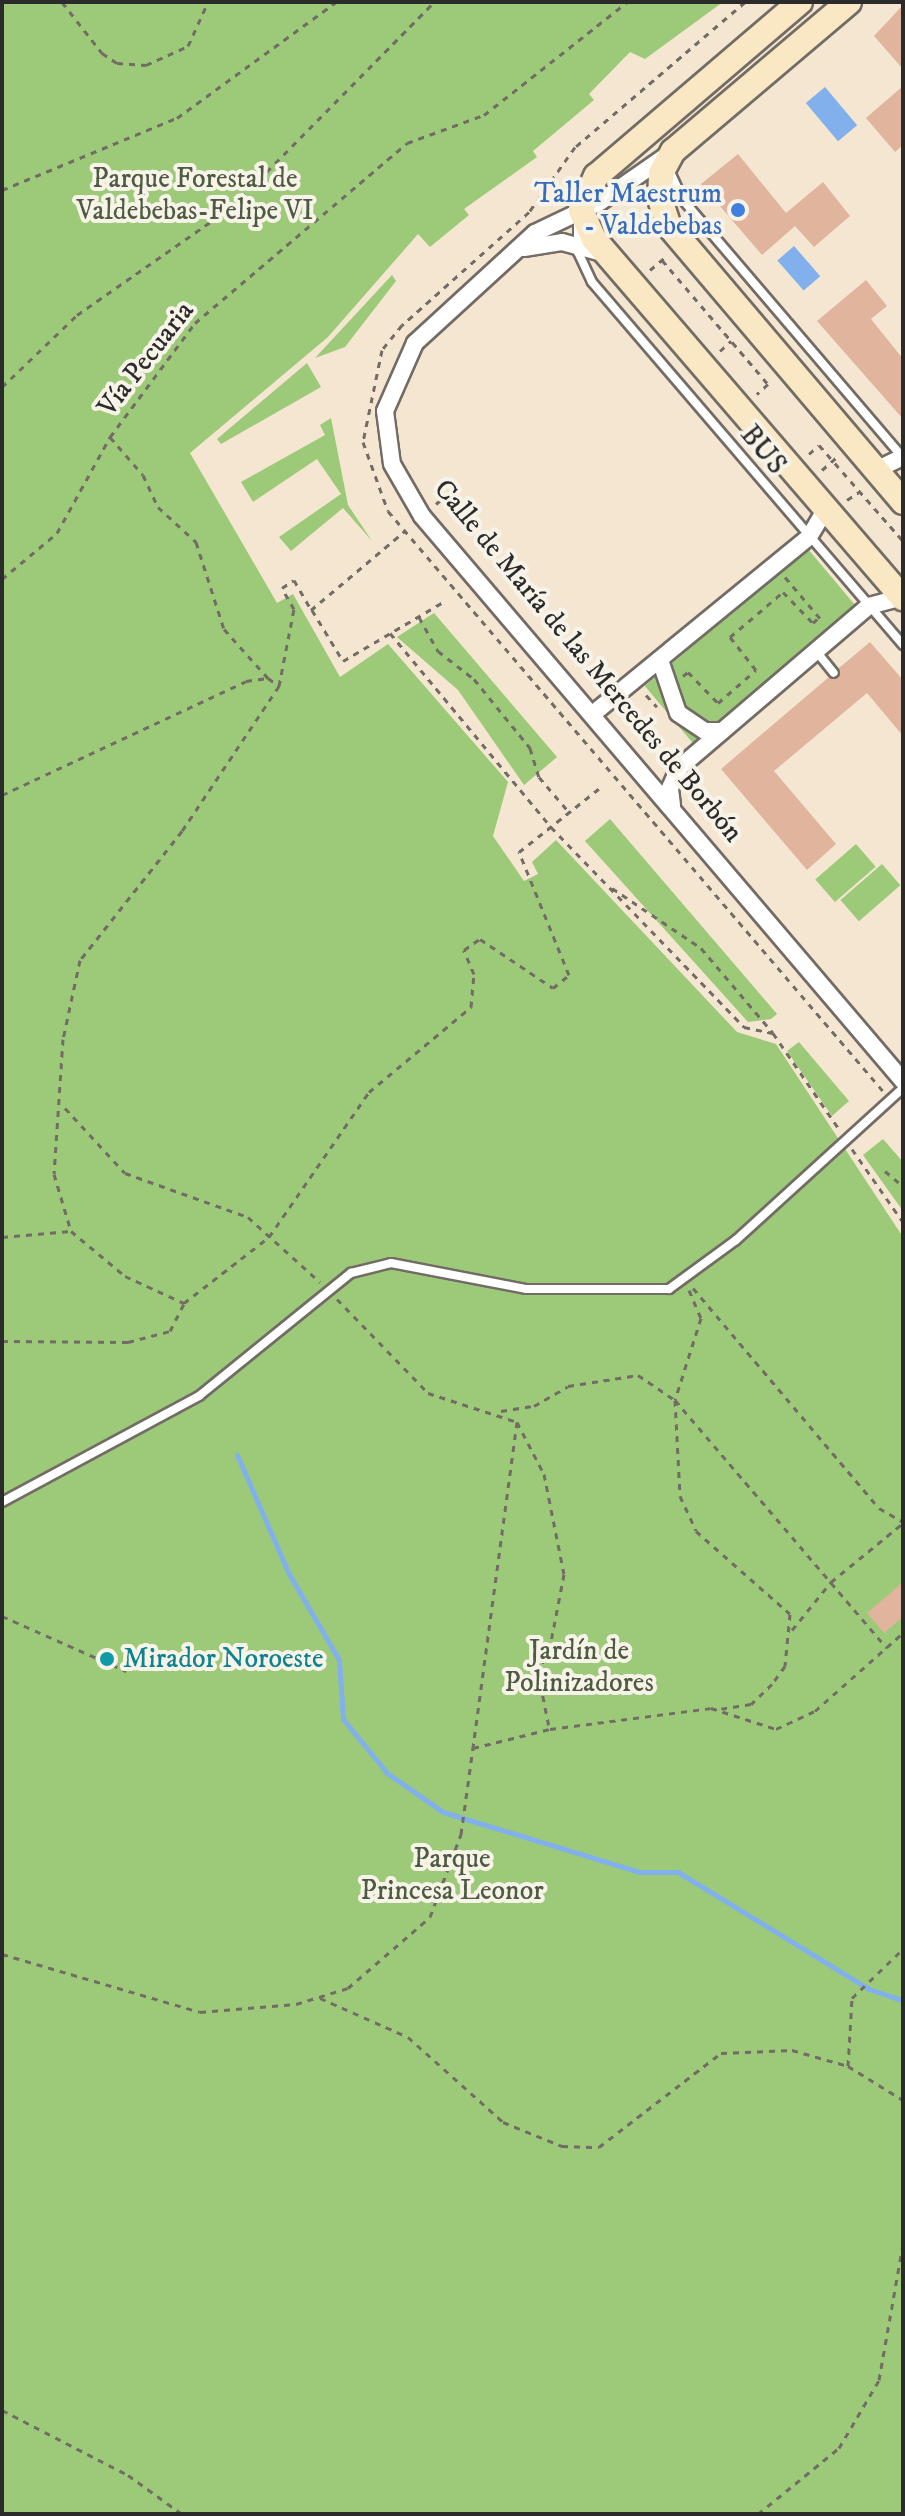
<!DOCTYPE html>
<meta charset="utf-8">
<style>
body{margin:0}
#map{position:relative;width:905px;height:2516px;overflow:hidden;background:#f5e6d1;font-family:"IM FELL DW Pica",serif}
div>[style]{position:absolute}
[style*='--x']{left:calc(var(--x)*1px);top:calc(var(--y)*1px);width:calc(var(--w)*1px);rotate:calc(var(--a)*1deg)}
.green>*{inset:0;background:#9cca79;transform-origin:0 0}
.water>*{inset:0;background:#81b0ec;transform-origin:0 0}
.stream>*{height:5px;margin:-2.5px;padding:0 2.5px;transform-origin:2.5px;border-radius:2.5px;background:#81b0ec}
.building>*{inset:0;background:#e1b49e}
.path>*{height:3px;margin-top:-1.5px;transform-origin:0;background:repeating-linear-gradient(90deg,#726c65 0 6px,transparent 0 12px)}
.roads{filter:drop-shadow(2px 0 #726c65) drop-shadow(-2px 0 #726c65) drop-shadow(0 2px #726c65) drop-shadow(0 -2px #726c65)}
.lane>*{height:8px;margin:-4px;padding:0 4px;transform-origin:4px;border-radius:4px;background:#fff}
.street>*{height:16px;margin:-8px;padding:0 8px;transform-origin:8px;border-radius:8px;background:#fff}
.secondary>*{height:24px;margin:-12px;padding:0 12px;transform-origin:12px;border-radius:12px;background:#fae7c3}
.dots>*{width:22px;height:22px;translate:-50% -50%;box-sizing:border-box;border:4px solid #f7f3e8;border-radius:50%}
span{translate:-50% -50%;white-space:nowrap;text-align:center;line-height:1.15;-webkit-text-stroke:8px #f7f3e8;paint-order:stroke}
.park-label{font-size:28px;color:#4d5b42}
.shop-label{font-size:28px;color:#366cbe}
.right{translate:-100% -50%;text-align:right}
.street-label{font-size:28px;color:#2b2b2b}
.culture-label{font-size:28px;color:#0d838f}
.left{translate:0 -50%;text-align:left}
.frame{position:absolute;inset:0;border:4px solid #2b2b2b;pointer-events:none}
</style>
<div id="map">
<div class="green">
<i style="clip-path:polygon(2px 2px,723px 2px,645px 59px,630px 52px,589px 94px,594px 100px,533px 151px,537px 157px,464px 209px,469px 215px,430px 247px,418px 234px,328px 337px,190px 453px,277px 603px,293px 594px,340px 677px,388px 644px,508px 782px,493px 836px,524px 881px,538px 874px,532px 862px,556px 840px,737px 1032px,776px 1044px,903px 1237px,903px 2514px,2px 2514px)"></i>
<i style="clip-path:polygon(392px 275px,396px 281px,345px 347px,315px 358px)"></i>
<i style="clip-path:polygon(307px 363px,321px 387px,221px 444px,217px 439px)"></i>
<i style="clip-path:polygon(331px 418px,348px 505px,372px 541px,343px 508px,291px 551px,279px 537px,341px 494px,317px 459px,253px 502px,241px 482px,325px 435px,320px 425px)"></i>
<i style="left:808px;top:549px;width:80px;height:213px;rotate:50deg"></i>
<i style="clip-path:polygon(434px 613px,557px 757px,524px 785px,458px 690px,397px 637px)"></i>
<i style="clip-path:polygon(610px 819px,777px 1014px,771px 1019px,748px 1022px,585px 841px)"></i>
<i style="left:856px;top:844px;width:30px;height:54px;rotate:49deg"></i>
<i style="left:882px;top:864px;width:28px;height:55px;rotate:49deg"></i>
<i style="clip-path:polygon(799px 1042px,849px 1101px,832px 1116px,787px 1051px)"></i>
<i style="clip-path:polygon(883px 1139px,903px 1162px,903px 1211px,863px 1155px)"></i>
</div>
<div class="water">
<i style="left:825px;top:87px;width:50px;height:25px;rotate:50deg"></i>
<i style="left:794px;top:246px;width:40px;height:22px;rotate:49deg"></i>
</div>
<div class="stream">
<i style="--x:237;--y:1455;--w:130;--a:66.4"></i>
<i style="--x:289;--y:1574;--w:99;--a:59.8"></i>
<i style="--x:339;--y:1660;--w:59;--a:86.1"></i>
<i style="--x:343;--y:1719;--w:70;--a:50.8"></i>
<i style="--x:387;--y:1773;--w:68;--a:34.9"></i>
<i style="--x:443;--y:1812;--w:205;--a:17"></i>
<i style="--x:639;--y:1872;--w:39;--a:0"></i>
<i style="--x:678;--y:1872;--w:224;--a:31.5"></i>
<i style="--x:869;--y:1989;--w:36;--a:19"></i>
</div>
<div class="building">
<i style="clip-path:polygon(903px 5px,903px 69px,874px 36px)"></i>
<i style="clip-path:polygon(903px 86px,903px 145px,895px 152px,866px 118px)"></i>
<i style="clip-path:polygon(738px 154px,786px 213px,823px 182px,850px 216px,814px 247px,795px 226px,762px 255px,701px 184px)"></i>
<i style="clip-path:polygon(866px 280px,887px 306px,871px 319px,903px 359px,903px 419px,817px 321px)"></i>
<i style="clip-path:polygon(870px 642px,903px 680px,903px 736px,867px 693px,774px 771px,836px 844px,807px 870px,721px 769px,829px 677px,839px 678px,839px 668px)"></i>
<i style="clip-path:polygon(903px 1582px,903px 1617px,884px 1633px,867px 1613px)"></i>
</div>
<div class="path">
<i style="--x:62;--y:2;--w:65;--a:51.9"></i>
<i style="--x:102;--y:53;--w:18;--a:34"></i>
<i style="--x:117;--y:63;--w:29;--a:4"></i>
<i style="--x:146;--y:65;--w:46;--a:-24.3"></i>
<i style="--x:188;--y:46;--w:48;--a:-65.6"></i>
<i style="--x:745;--y:2;--w:223;--a:139.5"></i>
<i style="--x:575;--y:147;--w:80;--a:125.3"></i>
<i style="--x:529;--y:212;--w:170;--a:138.3"></i>
<i style="--x:402;--y:325;--w:32;--a:129"></i>
<i style="--x:382;--y:350;--w:94;--a:101.7"></i>
<i style="--x:363;--y:442;--w:73;--a:70.1"></i>
<i style="--x:388;--y:511;--w:763;--a:49.52"></i>
<i style="--x:2;--y:190;--w:189;--a:-22.4"></i>
<i style="--x:177;--y:118;--w:197;--a:-36.1"></i>
<i style="--x:662;--y:260;--w:163;--a:49.5"></i>
<i style="--x:768;--y:384;--w:15;--a:138"></i>
<i style="--x:650;--y:270;--w:23;--a:-40"></i>
<i style="--x:720;--y:351;--w:15;--a:-42"></i>
<i style="--x:2;--y:387;--w:104;--a:-43.8"></i>
<i style="--x:77;--y:315;--w:190;--a:-34.9"></i>
<i style="--x:233;--y:206;--w:286;--a:-45.4"></i>
<i style="--x:110;--y:437;--w:50;--a:49"></i>
<i style="--x:143;--y:475;--w:35;--a:65"></i>
<i style="--x:158;--y:507;--w:52;--a:42.6"></i>
<i style="--x:196;--y:542;--w:91;--a:72.2"></i>
<i style="--x:224;--y:629;--w:66;--a:48.1"></i>
<i style="--x:809;--y:454;--w:13;--a:-42"></i>
<i style="--x:819;--y:445;--w:128;--a:48.8"></i>
<i style="--x:822;--y:470;--w:20;--a:-41"></i>
<i style="--x:847;--y:500;--w:14;--a:-34"></i>
<i style="--x:436;--y:504;--w:32;--a:-41"></i>
<i style="--x:785;--y:577;--w:60;--a:49.7"></i>
<i style="--x:2;--y:579;--w:72;--a:-39.9"></i>
<i style="--x:57;--y:533;--w:110;--a:-61.1"></i>
<i style="--x:110;--y:437;--w:142;--a:-53.3"></i>
<i style="--x:195;--y:323;--w:278;--a:-40.3"></i>
<i style="--x:407;--y:143;--w:82;--a:-20"></i>
<i style="--x:484;--y:115;--w:182;--a:-38.3"></i>
<i style="--x:312;--y:610;--w:60;--a:58.7"></i>
<i style="--x:343;--y:661;--w:116;--a:-30.5"></i>
<i style="--x:419;--y:617;--w:39;--a:61"></i>
<i style="--x:438;--y:651;--w:46;--a:37.9"></i>
<i style="--x:474;--y:679;--w:89;--a:50.9"></i>
<i style="--x:530;--y:748;--w:30;--a:73"></i>
<i style="--x:539;--y:777;--w:46;--a:49.4"></i>
<i style="--x:390;--y:633;--w:252;--a:50.3"></i>
<i style="--x:551;--y:827;--w:278;--a:46"></i>
<i style="--x:744;--y:1027;--w:30;--a:12"></i>
<i style="--x:773;--y:1033;--w:116;--a:55.5"></i>
<i style="--x:683;--y:676;--w:6;--a:-39"></i>
<i style="--x:688;--y:672;--w:43;--a:45.9"></i>
<i style="--x:718;--y:703;--w:50;--a:-41"></i>
<i style="--x:756;--y:670;--w:42;--a:-128.2"></i>
<i style="--x:730;--y:637;--w:70;--a:-40.3"></i>
<i style="--x:783;--y:592;--w:43;--a:45.9"></i>
<i style="--x:813;--y:623;--w:8;--a:-45"></i>
<i style="--x:279;--y:686;--w:78;--a:-79"></i>
<i style="--x:294;--y:609;--w:24;--a:-120"></i>
<i style="--x:282;--y:588;--w:14;--a:-34"></i>
<i style="--x:294;--y:580;--w:34;--a:60"></i>
<i style="--x:311;--y:610;--w:124;--a:-40.1"></i>
<i style="--x:646;--y:695;--w:16;--a:47"></i>
<i style="--x:2;--y:795;--w:269;--a:-25"></i>
<i style="--x:246;--y:681;--w:22;--a:-8"></i>
<i style="--x:268;--y:678;--w:14;--a:36"></i>
<i style="--x:279;--y:686;--w:174;--a:123.8"></i>
<i style="--x:182;--y:831;--w:164;--a:128.3"></i>
<i style="--x:80;--y:960;--w:81;--a:102.1"></i>
<i style="--x:63;--y:1039;--w:135;--a:93.8"></i>
<i style="--x:54;--y:1174;--w:59;--a:73.4"></i>
<i style="--x:71;--y:1231;--w:70;--a:39.8"></i>
<i style="--x:125;--y:1276;--w:65;--a:24.6"></i>
<i style="--x:612;--y:888;--w:107;--a:34"></i>
<i style="--x:701;--y:948;--w:111;--a:49.7"></i>
<i style="--x:65;--y:1108;--w:88;--a:47.3"></i>
<i style="--x:125;--y:1173;--w:131;--a:19.7"></i>
<i style="--x:248;--y:1217;--w:97;--a:42.1"></i>
<i style="--x:852;--y:1149;--w:89;--a:55.1"></i>
<i style="--x:885;--y:1171;--w:23;--a:40"></i>
<i style="--x:2;--y:1237;--w:69;--a:-5"></i>
<i style="--x:693;--y:1288;--w:288;--a:49.8"></i>
<i style="--x:879;--y:1508;--w:28;--a:30"></i>
<i style="--x:689;--y:1290;--w:30;--a:67"></i>
<i style="--x:701;--y:1318;--w:86;--a:107.6"></i>
<i style="--x:675;--y:1400;--w:326;--a:49.5"></i>
<i style="--x:337;--y:1299;--w:131;--a:45.9"></i>
<i style="--x:428;--y:1393;--w:94;--a:18"></i>
<i style="--x:517;--y:1422;--w:329;--a:97.7"></i>
<i style="--x:2;--y:1341;--w:126;--a:0.5"></i>
<i style="--x:128;--y:1342;--w:43;--a:-14.7"></i>
<i style="--x:170;--y:1331;--w:31;--a:-63"></i>
<i style="--x:184;--y:1303;--w:108;--a:-37.8"></i>
<i style="--x:269;--y:1237;--w:176;--a:-55.4"></i>
<i style="--x:369;--y:1092;--w:133;--a:-39.8"></i>
<i style="--x:471;--y:1007;--w:33;--a:-85"></i>
<i style="--x:474;--y:974;--w:26;--a:-113"></i>
<i style="--x:464;--y:950;--w:19;--a:-35"></i>
<i style="--x:480;--y:939;--w:88;--a:33.9"></i>
<i style="--x:553;--y:988;--w:21;--a:-39"></i>
<i style="--x:569;--y:975;--w:133;--a:-112.1"></i>
<i style="--x:519;--y:852;--w:105;--a:-38.4"></i>
<i style="--x:501;--y:1411;--w:33;--a:-9"></i>
<i style="--x:534;--y:1406;--w:39;--a:-30"></i>
<i style="--x:568;--y:1386;--w:71;--a:-8.9"></i>
<i style="--x:638;--y:1375;--w:45;--a:34"></i>
<i style="--x:675;--y:1400;--w:96;--a:87"></i>
<i style="--x:680;--y:1496;--w:38;--a:65"></i>
<i style="--x:696;--y:1531;--w:125;--a:41.4"></i>
<i style="--x:790;--y:1614;--w:52;--a:95.5"></i>
<i style="--x:785;--y:1666;--w:22;--a:126"></i>
<i style="--x:772;--y:1684;--w:29;--a:136"></i>
<i style="--x:751;--y:1704;--w:30;--a:171"></i>
<i style="--x:517;--y:1422;--w:59;--a:62.6"></i>
<i style="--x:544;--y:1474;--w:102;--a:78.7"></i>
<i style="--x:564;--y:1574;--w:74;--a:100.9"></i>
<i style="--x:550;--y:1647;--w:28;--a:116"></i>
<i style="--x:538;--y:1672;--w:56;--a:78.7"></i>
<i style="--x:2;--y:1616;--w:136;--a:23.9"></i>
<i style="--x:792;--y:1630;--w:62;--a:-50.9"></i>
<i style="--x:831;--y:1582;--w:93;--a:-39.3"></i>
<i style="--x:2;--y:1954;--w:206;--a:16.3"></i>
<i style="--x:200;--y:2012;--w:96;--a:-4.8"></i>
<i style="--x:296;--y:2004;--w:54;--a:-17.1"></i>
<i style="--x:348;--y:1988;--w:108;--a:-40.9"></i>
<i style="--x:430;--y:1917;--w:89;--a:-69.5"></i>
<i style="--x:461;--y:1834;--w:87;--a:-82.1"></i>
<i style="--x:473;--y:1748;--w:79;--a:-13.9"></i>
<i style="--x:550;--y:1729;--w:162;--a:-7.4"></i>
<i style="--x:711;--y:1708;--w:68;--a:17.9"></i>
<i style="--x:776;--y:1729;--w:43;--a:-24.8"></i>
<i style="--x:815;--y:1711;--w:118;--a:-41.6"></i>
<i style="--x:320;--y:1998;--w:96;--a:23.9"></i>
<i style="--x:408;--y:2037;--w:127;--a:41.8"></i>
<i style="--x:503;--y:2122;--w:64;--a:22.1"></i>
<i style="--x:562;--y:2146;--w:37;--a:2"></i>
<i style="--x:599;--y:2147;--w:154;--a:-37.6"></i>
<i style="--x:721;--y:2053;--w:71;--a:-2.4"></i>
<i style="--x:792;--y:2050;--w:58;--a:15.9"></i>
<i style="--x:848;--y:2066;--w:65;--a:31.7"></i>
<i style="--x:848;--y:2066;--w:68;--a:-86.6"></i>
<i style="--x:852;--y:1998;--w:71;--a:-43.9"></i>
<i style="--x:2;--y:2410;--w:142;--a:27.3"></i>
<i style="--x:128;--y:2475;--w:67;--a:35.8"></i>
<i style="--x:758;--y:2514;--w:104;--a:-39.2"></i>
<i style="--x:839;--y:2448;--w:79;--a:-59.5"></i>
<i style="--x:879;--y:2380;--w:138;--a:-80"></i>
</div>
<div class="roads">
<div class="lane">
<i style="--x:670;--y:172;--w:31;--a:65"></i>
<i style="--x:683;--y:200;--w:339;--a:49.5"></i>
<i style="--x:578;--y:219;--w:33;--a:90"></i>
<i style="--x:578;--y:252;--w:33;--a:65"></i>
<i style="--x:592;--y:282;--w:478;--a:49.4"></i>
<i style="--x:816;--y:651;--w:28;--a:51"></i>
<i style="--x:2;--y:1502;--w:224;--a:-28.3"></i>
<i style="--x:199;--y:1396;--w:196;--a:-39"></i>
<i style="--x:351;--y:1273;--w:41;--a:-14"></i>
<i style="--x:391;--y:1263;--w:137;--a:10.9"></i>
<i style="--x:526;--y:1289;--w:143;--a:0"></i>
<i style="--x:669;--y:1289;--w:83;--a:-36.2"></i>
<i style="--x:736;--y:1240;--w:226;--a:-42.3"></i>
</div>
<div class="street">
<i style="--x:673;--y:151;--w:89;--a:145.1"></i>
<i style="--x:600;--y:202;--w:72;--a:154.5"></i>
<i style="--x:535;--y:233;--w:163;--a:137.5"></i>
<i style="--x:415;--y:343;--w:74;--a:113.8"></i>
<i style="--x:385;--y:411;--w:53;--a:82.5"></i>
<i style="--x:392;--y:464;--w:60;--a:60"></i>
<i style="--x:422;--y:516;--w:742;--a:49.59"></i>
<i style="--x:524;--y:248;--w:38;--a:-9"></i>
<i style="--x:562;--y:242;--w:41;--a:15.4"></i>
<i style="--x:876;--y:470;--w:30;--a:-26"></i>
<i style="--x:661;--y:663;--w:53;--a:71.2"></i>
<i style="--x:678;--y:713;--w:32;--a:34"></i>
<i style="--x:705;--y:731;--w:17;--a:0"></i>
<i style="--x:594;--y:713;--w:278;--a:-39.3"></i>
<i style="--x:809;--y:537;--w:33;--a:-59"></i>
<i style="--x:672;--y:805;--w:17;--a:-97"></i>
<i style="--x:670;--y:788;--w:22;--a:-66"></i>
<i style="--x:679;--y:768;--w:250;--a:-40.5"></i>
<i style="--x:869;--y:606;--w:35;--a:-15"></i>
</div>
<div class="secondary">
<i style="--x:800;--y:2;--w:268;--a:139.5"></i>
<i style="--x:596;--y:176;--w:37;--a:114"></i>
<i style="--x:581;--y:210;--w:32;--a:66"></i>
<i style="--x:594;--y:239;--w:474;--a:49.3"></i>
<i style="--x:849;--y:2;--w:231;--a:139.7"></i>
<i style="--x:673;--y:151;--w:26;--a:118"></i>
<i style="--x:661;--y:174;--w:25;--a:92"></i>
<i style="--x:660;--y:199;--w:28;--a:72"></i>
<i style="--x:669;--y:226;--w:362;--a:49.7"></i>
</div>
</div>
<div class="dots">
<i style="left:738px;top:210px;background:#3f7fe0"></i>
<i style="left:107px;top:1659px;background:#0f9aa8"></i>
</div>
<div class="park-label">
<span style="left:195px;top:195px">Parque Forestal de<br>Valdebebas-Felipe VI</span>
<span style="left:579px;top:1667px">Jardín de<br>Polinizadores</span>
<span style="left:452px;top:1875px">Parque<br>Princesa Leonor</span>
</div>
<div class="shop-label">
<span class="right" style="left:722px;top:210px">Taller Maestrum<br>- Valdebebas</span>
</div>
<div class="street-label">
<span style="left:146px;top:359px;rotate:-52deg">Vía Pecuaria</span>
<span style="left:763px;top:450px;rotate:50deg">BUS</span>
<span style="left:588px;top:661px;rotate:50deg">Calle de María de las Mercedes de Borbón</span>
</div>
<div class="culture-label">
<span class="left" style="left:123px;top:1659px">Mirador Noroeste</span>
</div>
<div class="frame"></div>
</div>
